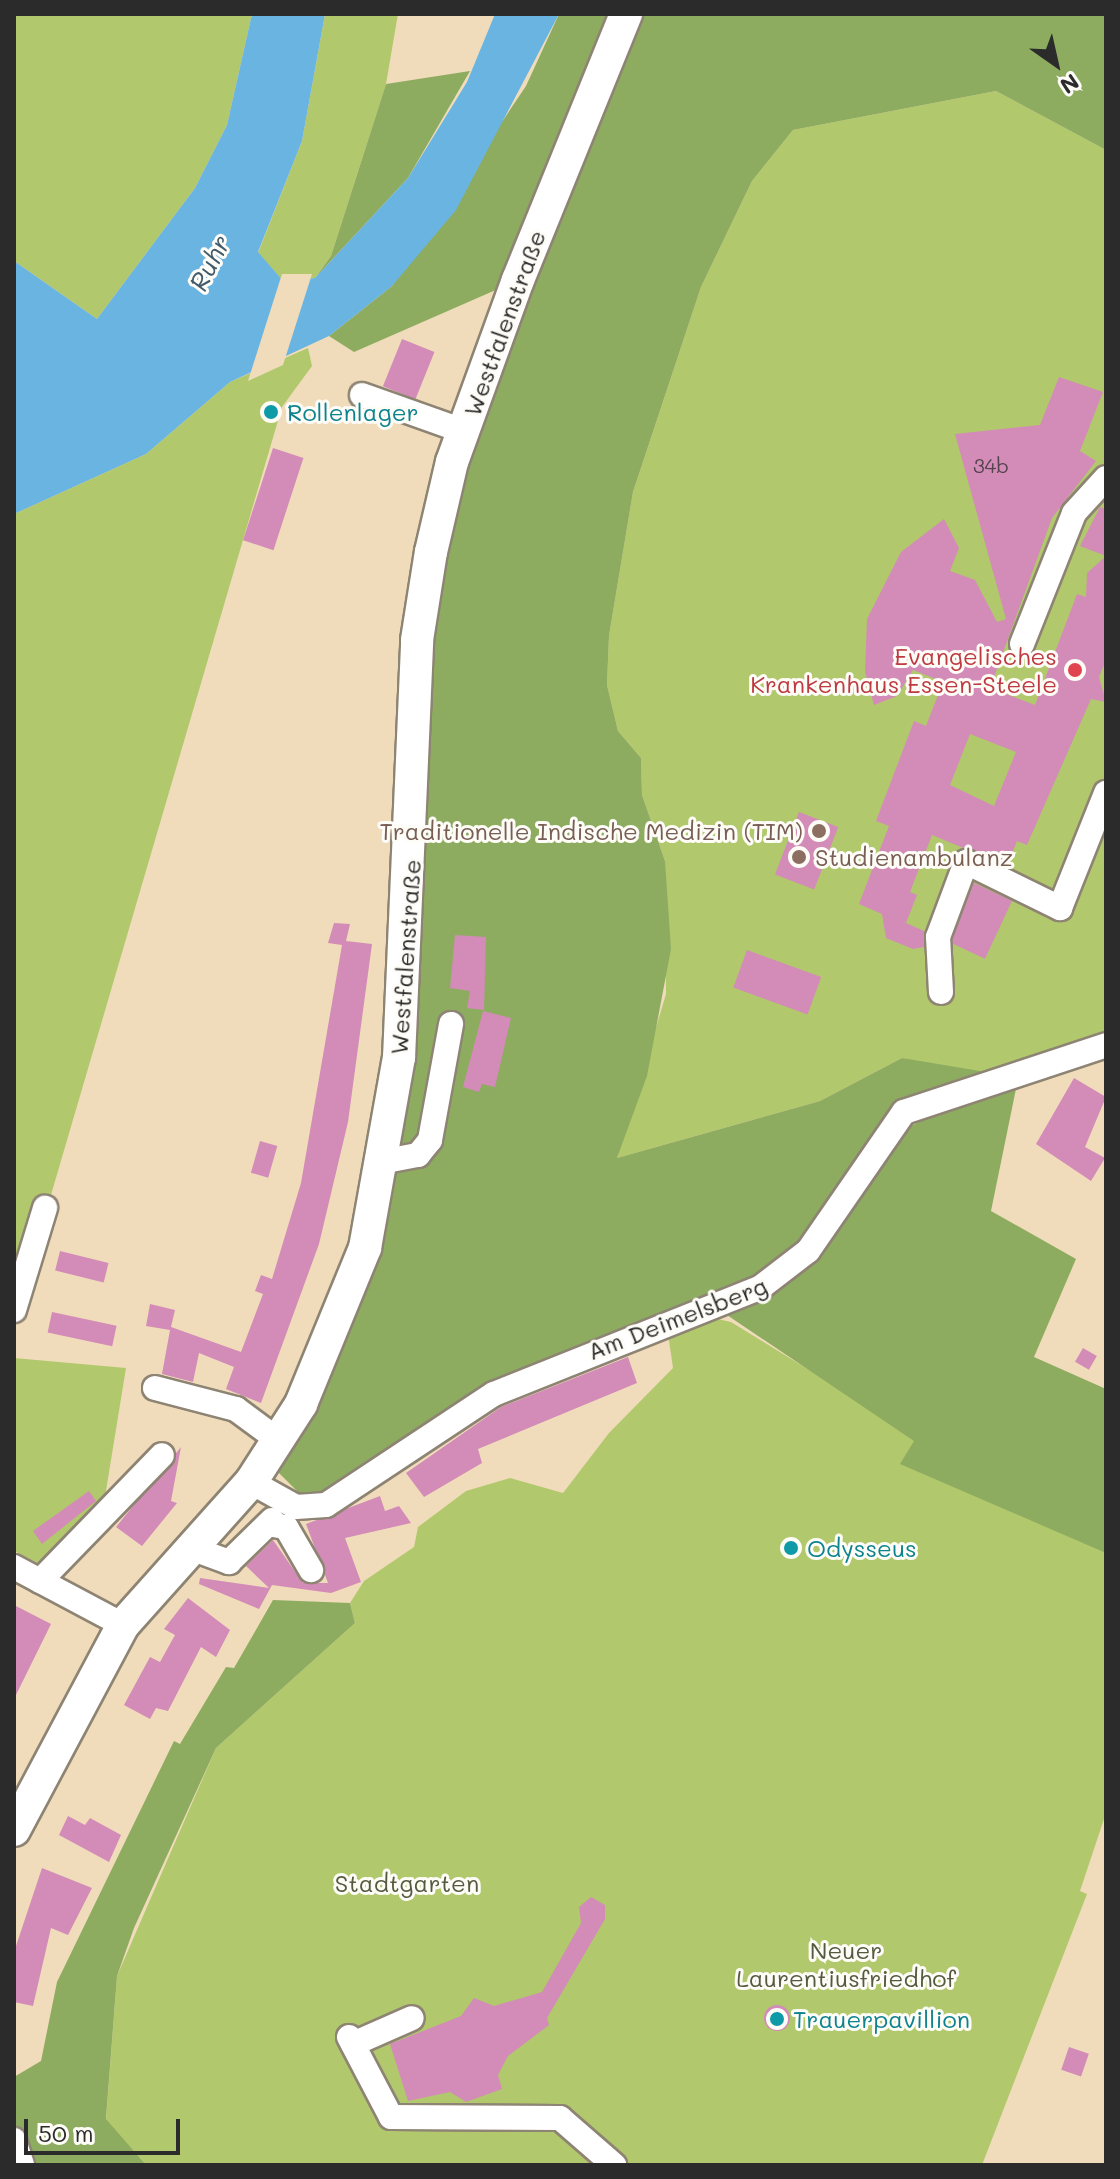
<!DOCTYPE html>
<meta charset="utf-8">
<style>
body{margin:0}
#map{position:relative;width:1120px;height:2179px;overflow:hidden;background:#f0dcbb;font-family:Mali,sans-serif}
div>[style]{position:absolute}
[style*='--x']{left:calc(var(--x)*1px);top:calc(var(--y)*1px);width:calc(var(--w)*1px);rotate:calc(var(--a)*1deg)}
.green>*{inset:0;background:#b2c86d}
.forest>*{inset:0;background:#8dac60}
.water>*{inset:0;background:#6ab4e2}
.pier>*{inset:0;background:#f0dcbb}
.building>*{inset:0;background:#d38bb7;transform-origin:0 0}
.round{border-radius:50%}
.roads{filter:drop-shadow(2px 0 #8e8473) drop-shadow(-2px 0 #8e8473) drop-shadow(0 2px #8e8473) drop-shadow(0 -2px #8e8473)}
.minor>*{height:24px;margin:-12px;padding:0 12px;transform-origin:12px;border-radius:12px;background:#fff}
.major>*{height:32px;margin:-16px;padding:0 16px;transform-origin:16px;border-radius:16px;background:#fff}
.dots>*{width:22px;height:22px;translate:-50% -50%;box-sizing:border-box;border:4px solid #fdfcf7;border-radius:50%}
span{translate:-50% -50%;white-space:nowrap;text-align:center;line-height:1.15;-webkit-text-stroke:6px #fdfcf7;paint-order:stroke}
.number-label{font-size:20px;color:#55434e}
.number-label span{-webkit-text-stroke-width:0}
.street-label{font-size:24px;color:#2b2b2b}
.culture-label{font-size:24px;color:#0d838f}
.left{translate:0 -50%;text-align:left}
.health-label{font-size:24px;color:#be3a42}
.right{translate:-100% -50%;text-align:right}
.education-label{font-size:24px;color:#785e54}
.park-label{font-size:24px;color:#545a3f}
.water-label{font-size:26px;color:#415b6b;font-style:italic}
.frame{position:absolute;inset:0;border:16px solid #2b2b2b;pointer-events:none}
.north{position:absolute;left:1016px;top:24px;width:80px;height:80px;-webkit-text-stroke:6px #fdfcf7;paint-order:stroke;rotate:146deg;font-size:22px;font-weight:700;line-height:32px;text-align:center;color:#2b2b2b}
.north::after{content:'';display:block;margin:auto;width:28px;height:36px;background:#2b2b2b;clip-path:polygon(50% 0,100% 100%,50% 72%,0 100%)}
.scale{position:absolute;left:24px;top:2119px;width:156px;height:36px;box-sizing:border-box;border:4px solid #2b2b2b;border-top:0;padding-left:10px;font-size:24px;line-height:28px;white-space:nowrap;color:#2b2b2b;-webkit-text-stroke:6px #fdfcf7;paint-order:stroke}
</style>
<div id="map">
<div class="green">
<i style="clip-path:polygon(14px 14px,252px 14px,227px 125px,195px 188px,97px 319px,14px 261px)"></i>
<i style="clip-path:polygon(325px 14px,398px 14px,386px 84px,331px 256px,315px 278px,284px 282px,258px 253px,302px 141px)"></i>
<i style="clip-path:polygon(996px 91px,1106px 150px,1106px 1042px,984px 1078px,902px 1058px,820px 1101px,617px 1158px,666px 994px,665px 861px,642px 795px,641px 758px,618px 731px,607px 685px,609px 636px,633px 492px,701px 287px,752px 181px,793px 130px)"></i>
<i style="clip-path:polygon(308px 348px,312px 366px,282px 407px,14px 1321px,14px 514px,146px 454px,230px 382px)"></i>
<i style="clip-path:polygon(699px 1315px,731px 1322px,1106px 1553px,1106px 1813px,1080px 1891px,1087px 1894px,982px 2165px,146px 2165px,106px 2121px,117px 1976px,216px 1748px,355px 1623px,350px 1603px,364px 1581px,414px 1547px,418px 1527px,466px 1491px,510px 1478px,563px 1493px,609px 1433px,673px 1368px,667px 1327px)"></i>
<i style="clip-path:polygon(14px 1358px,126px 1368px,104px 1503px,38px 1563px,14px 1551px)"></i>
</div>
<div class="forest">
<i style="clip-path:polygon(559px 14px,618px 14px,516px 281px,354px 352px,329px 336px,392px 286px,526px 86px)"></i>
<i style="clip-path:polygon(631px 14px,1106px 14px,1106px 150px,996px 91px,793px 130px,752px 181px,701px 287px,633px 492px,609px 636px,607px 685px,618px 731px,641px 758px,642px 795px,665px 861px,671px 949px,647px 1076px,617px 1158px,820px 1101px,902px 1058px,980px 1071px,984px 1078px,925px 1097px,797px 1251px,762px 1276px,579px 1351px,340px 1498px,303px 1497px,266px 1460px,365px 1249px,432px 553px)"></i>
<i style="clip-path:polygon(470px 71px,408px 178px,315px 278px,331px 256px,386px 84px)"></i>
<i style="clip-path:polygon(1019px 1074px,991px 1211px,1076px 1259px,1034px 1357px,1106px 1389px,1106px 1553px,900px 1464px,914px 1441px,727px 1315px,773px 1292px,896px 1133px)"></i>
<i style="clip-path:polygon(273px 1600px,350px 1603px,355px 1623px,216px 1748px,134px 1928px,117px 1976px,106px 2119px,146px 2165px,25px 2165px,14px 2127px,14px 2077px,41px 2061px,57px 1982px,174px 1741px,180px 1744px,226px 1667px,234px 1668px)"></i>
</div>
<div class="water">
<i style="clip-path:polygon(252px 14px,325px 14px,302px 141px,258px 252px,284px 282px,315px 278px,408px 178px,467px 82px,495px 14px,559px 14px,456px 210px,392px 286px,329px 336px,230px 382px,146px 454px,14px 514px,14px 261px,97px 319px,195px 188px,227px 125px)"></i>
</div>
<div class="pier">
<i style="clip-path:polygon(282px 274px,312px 274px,283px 365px,248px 381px)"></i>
</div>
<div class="building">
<i style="left:402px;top:339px;width:35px;height:51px;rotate:22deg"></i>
<i style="clip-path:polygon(evenodd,1059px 377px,1103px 392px,1080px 451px,1096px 461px,1052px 518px,990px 688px,1035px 705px,1077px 594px,1086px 597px,1087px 573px,1106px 556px,1080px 546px,1100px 507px,1106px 509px,1106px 660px,1099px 677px,1106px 702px,1091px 699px,1027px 845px,1017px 841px,1007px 866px,932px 835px,910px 892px,917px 895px,906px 923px,924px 931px,924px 947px,913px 949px,886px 938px,882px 914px,859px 904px,889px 826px,876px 821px,914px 721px,926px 726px,943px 682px,913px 670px,897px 696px,874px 705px,865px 672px,867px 619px,901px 552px,944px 519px,959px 548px,950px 571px,975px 580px,997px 622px,1006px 619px,955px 434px,1040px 425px,1059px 377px,970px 734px,1016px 752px,994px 806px,950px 785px,970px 734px)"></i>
<i style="left:273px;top:448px;width:32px;height:97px;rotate:18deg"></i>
<i style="left:799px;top:812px;width:42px;height:67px;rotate:21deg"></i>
<i style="left:974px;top:883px;width:42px;height:64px;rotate:25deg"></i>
<i style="clip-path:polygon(334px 923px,350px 924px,346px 941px,372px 944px,348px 1122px,319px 1244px,261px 1403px,226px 1389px,234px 1367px,199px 1353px,193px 1382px,162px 1374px,170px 1330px,146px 1326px,150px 1304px,175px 1310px,171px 1327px,241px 1352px,263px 1294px,255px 1291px,261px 1275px,272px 1279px,301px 1183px,342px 945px,328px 943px)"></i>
<i style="clip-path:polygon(455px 935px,486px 937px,484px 1010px,467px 1008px,470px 991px,450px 988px)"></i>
<i style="left:747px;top:950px;width:79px;height:40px;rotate:20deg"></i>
<i style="clip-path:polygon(483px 1011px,511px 1018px,495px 1087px,482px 1084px,479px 1092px,463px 1087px)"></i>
<i style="clip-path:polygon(1074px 1078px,1106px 1097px,1085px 1147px,1105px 1158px,1091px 1181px,1036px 1144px)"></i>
<i style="left:260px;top:1141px;width:18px;height:33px;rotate:16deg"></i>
<i style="left:60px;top:1251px;width:50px;height:20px;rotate:14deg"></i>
<i style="left:52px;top:1312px;width:66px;height:21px;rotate:12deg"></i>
<i style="left:1083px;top:1348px;width:16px;height:16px;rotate:30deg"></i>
<i style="clip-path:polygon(628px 1357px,637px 1383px,478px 1449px,482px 1463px,424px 1497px,406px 1473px,501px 1407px)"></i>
<i style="clip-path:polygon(181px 1447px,171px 1501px,177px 1503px,142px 1546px,116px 1527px)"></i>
<i style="clip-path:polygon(89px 1491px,96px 1501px,42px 1544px,33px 1531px)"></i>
<i style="clip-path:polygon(380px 1496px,385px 1511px,399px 1506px,411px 1523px,345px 1538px,361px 1582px,331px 1593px,272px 1585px,259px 1609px,199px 1584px,200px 1578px,269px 1588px,246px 1566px,273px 1540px,303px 1583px,328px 1583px,306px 1524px)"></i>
<i style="clip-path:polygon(188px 1598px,230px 1630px,216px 1657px,201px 1647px,168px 1711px,156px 1708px,150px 1719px,124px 1705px,150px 1657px,160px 1662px,175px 1635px,164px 1629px)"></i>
<i style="clip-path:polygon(14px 1605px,51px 1624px,14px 1699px)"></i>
<i style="clip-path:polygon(68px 1816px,85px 1825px,90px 1818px,121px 1835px,109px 1862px,59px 1835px)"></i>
<i style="clip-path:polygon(42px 1868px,92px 1888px,68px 1935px,51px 1928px,33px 2006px,14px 2002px,14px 1952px)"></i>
<i style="clip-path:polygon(591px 1897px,605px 1905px,605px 1919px,547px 2018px,549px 2025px,508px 2056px,498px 2075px,502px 2089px,466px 2102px,450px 2092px,408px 2101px,390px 2044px,461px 2016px,474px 1998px,494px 2006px,542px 1992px,581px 1923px,579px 1907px)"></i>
<i class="round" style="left:764px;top:2005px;width:26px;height:26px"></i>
<i style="left:1069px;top:2047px;width:21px;height:24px;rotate:19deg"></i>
</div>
<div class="roads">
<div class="minor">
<i style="--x:362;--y:395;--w:107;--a:19.6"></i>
<i style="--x:1022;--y:644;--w:141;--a:-68.3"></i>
<i style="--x:1074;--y:513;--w:47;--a:-47.6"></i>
<i style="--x:941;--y:992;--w:55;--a:-93.1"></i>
<i style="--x:938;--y:937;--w:80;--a:-69.5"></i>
<i style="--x:966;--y:862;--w:105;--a:26.1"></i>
<i style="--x:1060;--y:908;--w:124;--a:-68.2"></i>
<i style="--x:386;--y:1161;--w:33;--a:-11"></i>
<i style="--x:418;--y:1155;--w:19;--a:-51"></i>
<i style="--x:430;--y:1140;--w:118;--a:-79.7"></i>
<i style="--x:14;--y:1310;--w:107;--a:-73.1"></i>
<i style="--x:155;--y:1388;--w:84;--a:14.5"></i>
<i style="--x:236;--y:1409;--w:52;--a:36.4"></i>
<i style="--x:251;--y:1482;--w:51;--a:29.1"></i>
<i style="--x:296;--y:1507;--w:30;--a:-4"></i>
<i style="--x:326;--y:1505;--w:201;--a:-33.5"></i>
<i style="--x:494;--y:1394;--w:288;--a:-21.8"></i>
<i style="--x:761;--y:1287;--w:59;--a:-37.5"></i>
<i style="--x:808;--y:1251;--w:169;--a:-55.4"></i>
<i style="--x:904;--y:1112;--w:213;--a:-18.3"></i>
<i style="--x:273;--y:1525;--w:13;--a:9"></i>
<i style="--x:286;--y:1527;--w:50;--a:59.8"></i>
<i style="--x:188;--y:1547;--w:44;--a:20.1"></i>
<i style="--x:229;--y:1562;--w:60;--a:-44.3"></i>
<i style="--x:14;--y:1567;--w:123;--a:28"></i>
<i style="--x:40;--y:1581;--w:175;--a:-45.9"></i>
<i style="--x:349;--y:2037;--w:90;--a:62.3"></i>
<i style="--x:391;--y:2117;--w:169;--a:0.3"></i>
<i style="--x:560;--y:2118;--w:72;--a:41"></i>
<i style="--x:353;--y:2044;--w:64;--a:-23.8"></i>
<i style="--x:14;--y:2140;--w:26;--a:72"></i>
</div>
<div class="major">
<i style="--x:14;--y:1830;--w:232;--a:-62"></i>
<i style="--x:123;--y:1625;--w:192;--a:-48.2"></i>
<i style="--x:251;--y:1482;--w:93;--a:-57.3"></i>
<i style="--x:301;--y:1404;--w:169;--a:-67.7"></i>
<i style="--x:365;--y:1248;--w:193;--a:-79.9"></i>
<i style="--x:399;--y:1058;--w:418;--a:-87.5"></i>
<i style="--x:417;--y:640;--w:89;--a:-81"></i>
<i style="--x:431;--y:552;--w:92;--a:-76.9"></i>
<i style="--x:452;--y:462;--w:194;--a:-70.1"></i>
<i style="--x:518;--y:280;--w:287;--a:-67.9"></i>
</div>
</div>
<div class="dots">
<i style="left:271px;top:412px;background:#0f9aa8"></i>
<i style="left:1075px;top:670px;background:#e0444e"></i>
<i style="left:819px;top:831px;background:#8d6e63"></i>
<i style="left:799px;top:857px;background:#8d6e63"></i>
<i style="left:791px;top:1548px;background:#0f9aa8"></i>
<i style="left:777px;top:2019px;background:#0f9aa8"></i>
</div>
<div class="number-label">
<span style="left:991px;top:465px">34b</span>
</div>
<div class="street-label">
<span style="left:504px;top:323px;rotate:-70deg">Westfalenstraße</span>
<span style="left:405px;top:957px;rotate:-86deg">Westfalenstraße</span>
<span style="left:677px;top:1318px;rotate:-21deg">Am Deimelsberg</span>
</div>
<div class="culture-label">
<span class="left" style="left:287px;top:412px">Rollenlager</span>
<span class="left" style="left:807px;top:1548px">Odysseus</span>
<span class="left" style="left:793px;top:2019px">Trauerpavillion</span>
</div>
<div class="health-label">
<span class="right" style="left:1057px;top:670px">Evangelisches<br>Krankenhaus Essen-Steele</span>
</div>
<div class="education-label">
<span class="right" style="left:803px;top:831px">Traditionelle Indische Medizin (TIM)</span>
<span class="left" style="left:815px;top:857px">Studienambulanz</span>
</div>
<div class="park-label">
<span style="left:407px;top:1883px">Stadtgarten</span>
<span style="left:846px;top:1964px">Neuer<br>Laurentiusfriedhof</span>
</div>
<div class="water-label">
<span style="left:210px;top:263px;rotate:-63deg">Ruhr</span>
</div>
<div class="frame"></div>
<div class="north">N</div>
<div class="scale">50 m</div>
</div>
